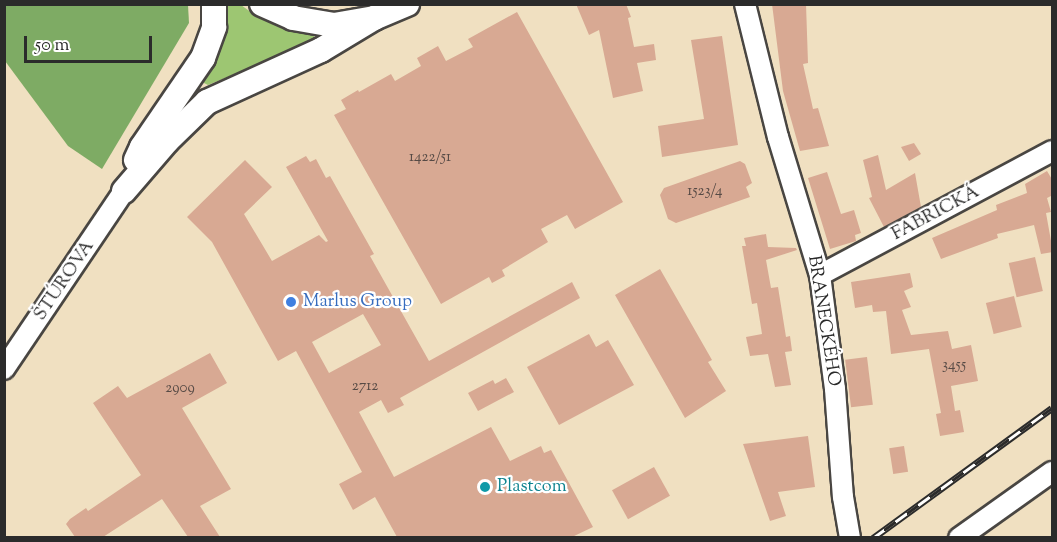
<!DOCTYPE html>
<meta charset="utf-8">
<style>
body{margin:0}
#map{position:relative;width:1057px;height:542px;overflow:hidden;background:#f0e0c1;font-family:"Sorts Mill Goudy",serif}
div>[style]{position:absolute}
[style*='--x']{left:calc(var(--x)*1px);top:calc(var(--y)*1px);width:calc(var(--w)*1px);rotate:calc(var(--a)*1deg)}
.green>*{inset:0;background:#9dc672}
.forest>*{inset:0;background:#7eab64}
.building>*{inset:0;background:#d8a993;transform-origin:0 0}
.roads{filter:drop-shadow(2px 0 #494642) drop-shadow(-2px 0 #494642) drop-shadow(0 2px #494642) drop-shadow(0 -2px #494642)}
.minor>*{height:20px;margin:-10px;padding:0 10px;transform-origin:10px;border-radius:10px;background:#fff}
.major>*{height:24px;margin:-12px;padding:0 12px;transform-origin:12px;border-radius:12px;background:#fff}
.rail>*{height:7px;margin-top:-3.5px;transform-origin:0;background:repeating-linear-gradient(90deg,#fff 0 14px,#2b2b2b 0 28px);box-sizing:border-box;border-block:2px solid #2b2b2b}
.dots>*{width:16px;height:16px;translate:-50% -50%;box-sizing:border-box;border:3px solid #fff;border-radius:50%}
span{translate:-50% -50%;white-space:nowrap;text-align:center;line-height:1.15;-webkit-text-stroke:4.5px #fff;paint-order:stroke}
.number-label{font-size:15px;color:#564a45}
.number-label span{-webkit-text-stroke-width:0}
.street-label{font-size:18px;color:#2b2b2b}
.shop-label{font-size:18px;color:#366cbe}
.left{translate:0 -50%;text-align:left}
.culture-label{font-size:18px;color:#0d838f}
.frame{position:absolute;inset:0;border:6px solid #2b2b2b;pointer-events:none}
.scale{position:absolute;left:24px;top:36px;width:128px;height:27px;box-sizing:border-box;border:3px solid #2b2b2b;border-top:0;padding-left:8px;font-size:18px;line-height:21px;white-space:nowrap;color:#2b2b2b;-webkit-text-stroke:4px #fff;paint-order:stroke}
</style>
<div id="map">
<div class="green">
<i style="clip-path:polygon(225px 5px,241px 5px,252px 13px,288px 29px,312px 33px,315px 38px,312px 42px,208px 85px,204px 83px,204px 79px,217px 53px)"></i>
</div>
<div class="forest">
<i style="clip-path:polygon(5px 4px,188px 5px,189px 23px,102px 169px,68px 146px,5px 61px)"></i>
</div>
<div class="building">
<i style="clip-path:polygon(576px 4px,626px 4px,631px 17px,628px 18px,634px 47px,654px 44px,656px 60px,637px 63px,643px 91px,613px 98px,599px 30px,589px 35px)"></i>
<i style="clip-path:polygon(772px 4px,806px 4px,808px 63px,803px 64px,813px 109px,818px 108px,829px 146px,800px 151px,783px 91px)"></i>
<i style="clip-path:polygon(517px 12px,623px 202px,575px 229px,567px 215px,541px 229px,548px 242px,502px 270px,505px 276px,492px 283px,489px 277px,441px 304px,334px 115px,346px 109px,341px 100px,358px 90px,359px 92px,391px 74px,395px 81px,421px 66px,417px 58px,438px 46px,446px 61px,473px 47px,468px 39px)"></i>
<i style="clip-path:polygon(722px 36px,738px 145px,662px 157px,658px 126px,704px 119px,691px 40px)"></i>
<i style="clip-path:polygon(914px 143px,921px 154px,909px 161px,901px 147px)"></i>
<i style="clip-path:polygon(878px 155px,886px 190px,915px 173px,921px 207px,884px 227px,869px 198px,872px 197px,863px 160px)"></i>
<i style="clip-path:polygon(evenodd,306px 156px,310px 162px,316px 159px,326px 178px,330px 176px,374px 254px,370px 256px,429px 361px,572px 282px,580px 298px,400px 398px,404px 405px,388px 413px,381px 400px,359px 412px,394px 477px,491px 427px,510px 461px,541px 446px,544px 453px,551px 450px,593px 527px,572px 537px,397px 537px,375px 497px,353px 510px,339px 484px,362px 472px,296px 351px,278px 361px,212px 242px,187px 217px,245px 160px,272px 187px,244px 214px,272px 261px,319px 235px,326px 242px,328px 241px,286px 167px,306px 156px,363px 314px,381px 345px,329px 373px,312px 342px,363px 314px)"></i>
<i style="clip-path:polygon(740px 161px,745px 164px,752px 183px,746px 187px,750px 197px,676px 223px,668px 219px,660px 195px,664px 188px)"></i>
<i style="clip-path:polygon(1047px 171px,1053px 181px,1053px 195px,1047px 198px,1051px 212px,1046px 213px,1053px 252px,1041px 254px,1034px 225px,997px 234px,998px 238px,941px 259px,932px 238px,997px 210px,996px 205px,1027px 193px,1025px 184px)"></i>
<i style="clip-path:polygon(827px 172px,841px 214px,854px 210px,861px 233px,855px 235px,856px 241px,830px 249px,808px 178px)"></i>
<i style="clip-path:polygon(766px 234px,768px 247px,796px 248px,797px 250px,766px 260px,771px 288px,778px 287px,786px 337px,790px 336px,792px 351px,785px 352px,791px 385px,775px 387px,768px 354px,750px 356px,746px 337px,762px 334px,757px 303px,752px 304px,742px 246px,746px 246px,744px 238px)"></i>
<i style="left:1035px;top:257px;width:35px;height:27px;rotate:77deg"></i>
<i style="clip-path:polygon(660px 269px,712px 360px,708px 362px,726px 391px,685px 418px,615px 295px)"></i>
<i style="clip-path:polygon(910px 273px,913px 287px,904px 291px,911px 307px,902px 310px,911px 335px,948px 331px,952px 349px,971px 345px,978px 381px,951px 386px,955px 411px,960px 410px,964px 432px,940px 436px,936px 414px,941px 413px,929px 349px,891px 354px,886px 311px,873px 312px,872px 305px,855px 308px,851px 282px)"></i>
<i style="left:1014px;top:296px;width:32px;height:29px;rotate:76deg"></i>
<i style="clip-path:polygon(589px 334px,596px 347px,608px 340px,634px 385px,559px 425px,527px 367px)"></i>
<i style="clip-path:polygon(210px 353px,227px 383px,182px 408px,231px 489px,200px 506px,220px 537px,188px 537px,162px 499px,103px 537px,75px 537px,66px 524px,70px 519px,86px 508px,88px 511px,141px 475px,93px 403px,118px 386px,127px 398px)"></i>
<i style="left:867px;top:357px;width:48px;height:22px;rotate:83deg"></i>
<i style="clip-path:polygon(506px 378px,514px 392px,478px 411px,468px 393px,493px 380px,495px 384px)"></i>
<i style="clip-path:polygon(808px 436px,815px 487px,778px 492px,786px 516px,770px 521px,743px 444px)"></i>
<i style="left:904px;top:446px;width:26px;height:15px;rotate:81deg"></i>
<i style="left:654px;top:467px;width:33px;height:48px;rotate:61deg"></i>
</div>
<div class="roads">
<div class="minor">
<i style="--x:745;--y:4;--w:137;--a:76.1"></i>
<i style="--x:778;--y:137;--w:144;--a:73.1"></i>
<i style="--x:820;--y:275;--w:115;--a:82.5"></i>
<i style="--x:835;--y:389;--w:108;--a:85.8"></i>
<i style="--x:843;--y:497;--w:42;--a:80.3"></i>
<i style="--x:820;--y:275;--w:263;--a:-28.1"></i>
<i style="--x:4;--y:369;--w:215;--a:-56"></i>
<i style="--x:959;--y:538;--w:114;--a:-35.4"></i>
</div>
<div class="major">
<i style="--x:262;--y:4;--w:34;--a:24"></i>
<i style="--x:293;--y:18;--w:42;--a:9.7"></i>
<i style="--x:334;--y:25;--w:41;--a:-9.9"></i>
<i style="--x:374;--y:18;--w:36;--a:-23"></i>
<i style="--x:136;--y:160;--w:14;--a:-65"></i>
<i style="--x:142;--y:147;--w:108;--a:-55.6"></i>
<i style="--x:203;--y:58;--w:33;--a:-70"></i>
<i style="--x:214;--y:27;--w:23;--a:-90"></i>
<i style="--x:124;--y:191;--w:66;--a:-49.3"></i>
<i style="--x:167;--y:141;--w:56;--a:-44.3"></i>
<i style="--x:207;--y:102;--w:125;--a:-24.5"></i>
<i style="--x:321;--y:50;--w:62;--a:-31.1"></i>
</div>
</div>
<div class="rail">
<i style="--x:873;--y:538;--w:221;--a:-36"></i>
</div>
<div class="dots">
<i style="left:291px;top:302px;background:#3f7fe0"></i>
<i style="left:485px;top:487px;background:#0f9aa8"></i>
</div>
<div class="number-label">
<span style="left:430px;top:158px">1422/51</span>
<span style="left:705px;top:192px">1523/4</span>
<span style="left:954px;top:366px">3455</span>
<span style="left:365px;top:387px">2712</span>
<span style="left:180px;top:389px">2909</span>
</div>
<div class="street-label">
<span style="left:936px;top:214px;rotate:-28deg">FABRICKÁ</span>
<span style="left:65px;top:281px;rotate:-56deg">ŠTÚROVA</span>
<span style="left:823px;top:321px;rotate:81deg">BRANECKÉHO</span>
</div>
<div class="shop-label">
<span class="left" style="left:303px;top:302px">Marlus Group</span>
</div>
<div class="culture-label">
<span class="left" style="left:497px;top:487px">Plastcom</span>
</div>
<div class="frame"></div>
<div class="scale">50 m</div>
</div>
